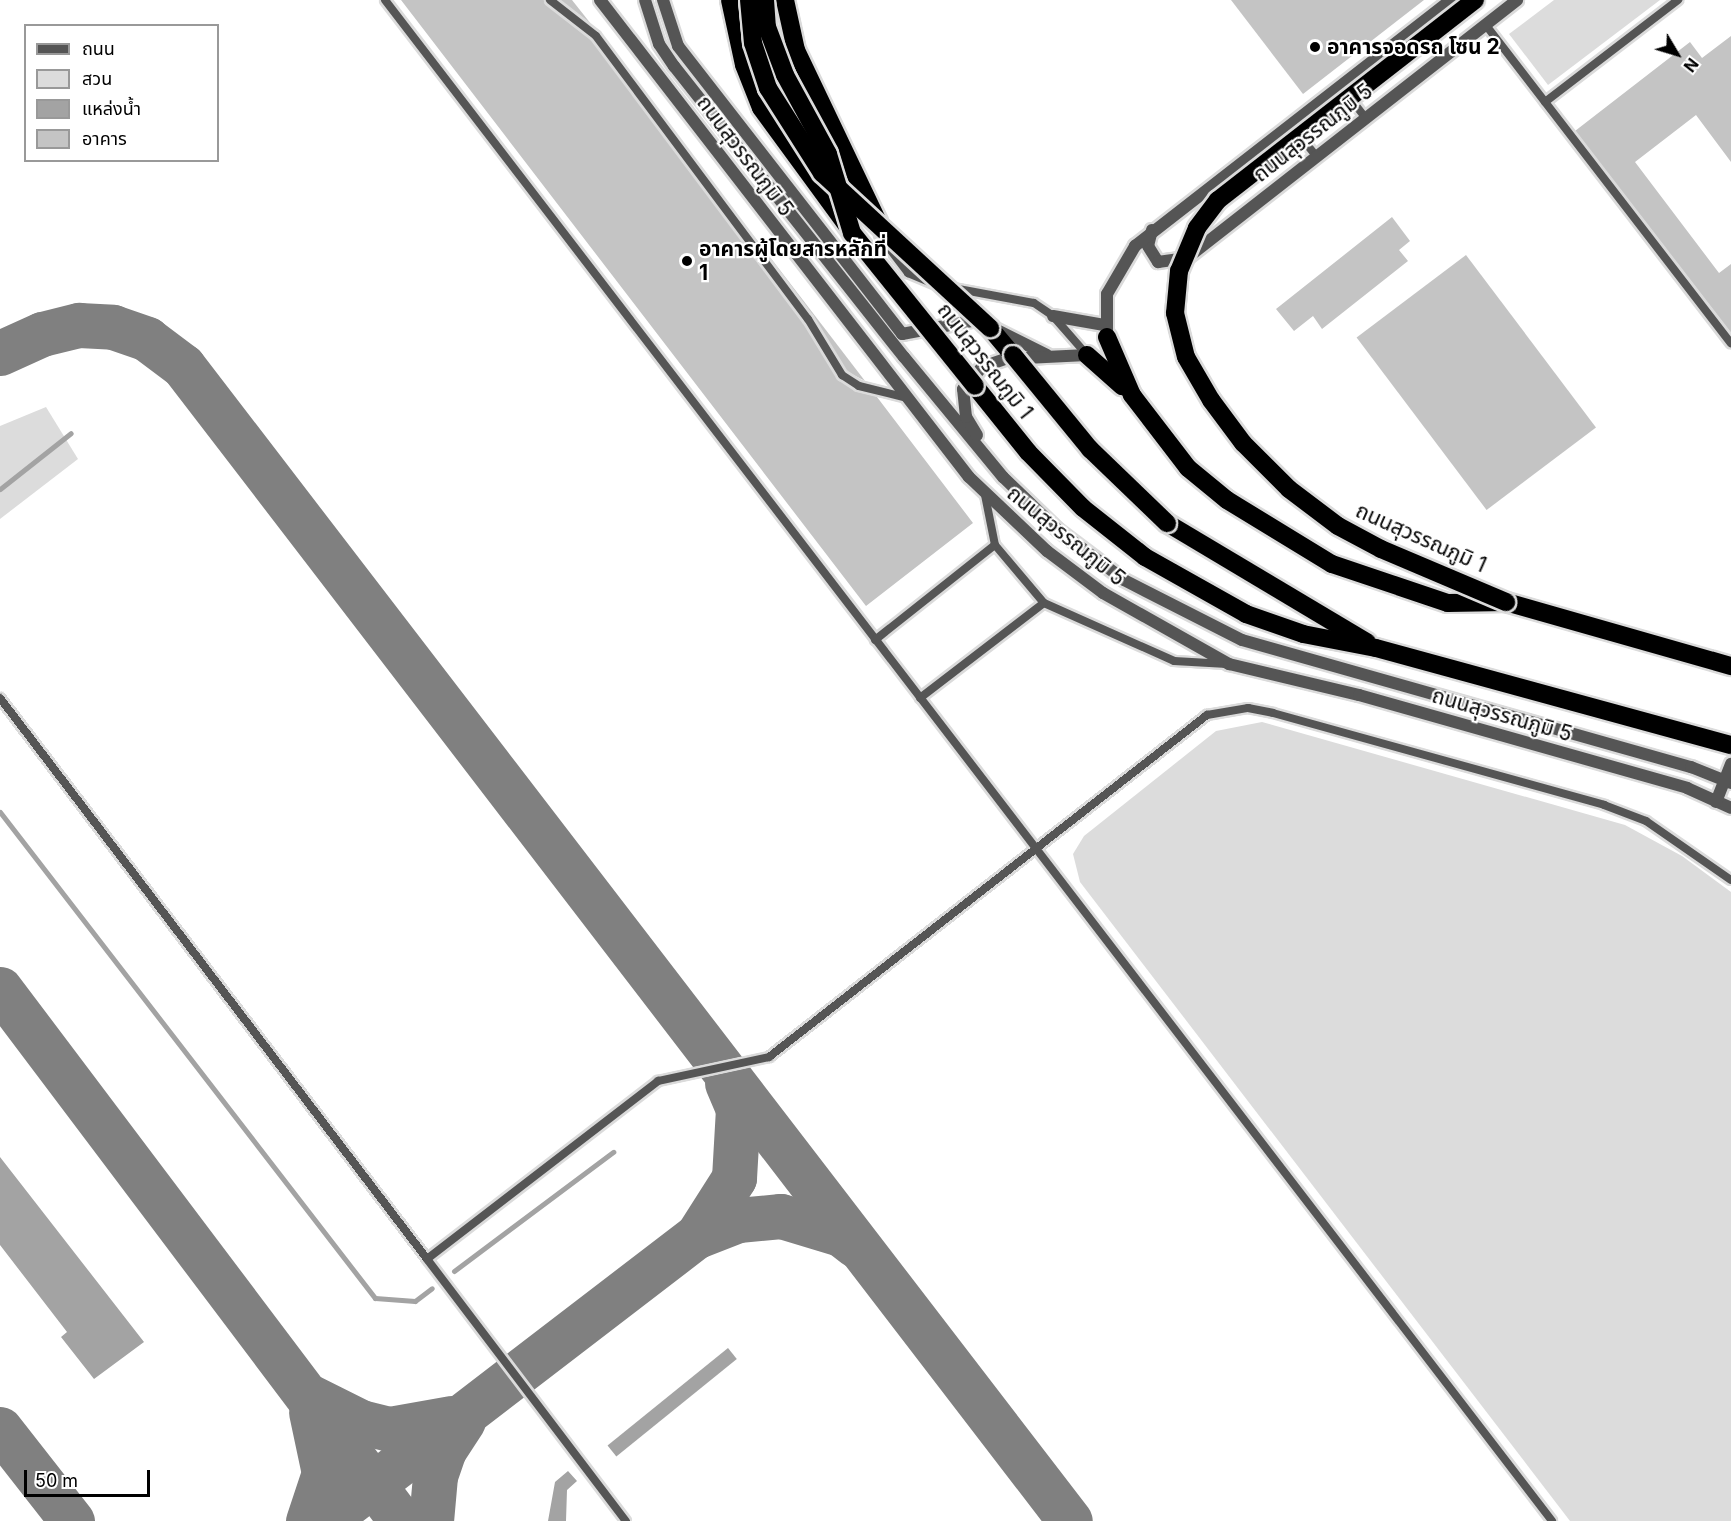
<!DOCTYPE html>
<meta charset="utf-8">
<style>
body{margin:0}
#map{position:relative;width:1731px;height:1521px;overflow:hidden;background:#fff;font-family:Inter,"Noto Sans Thai",sans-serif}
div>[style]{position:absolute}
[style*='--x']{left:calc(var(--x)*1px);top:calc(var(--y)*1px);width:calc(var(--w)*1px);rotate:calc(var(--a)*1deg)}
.green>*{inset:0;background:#dcdcdc}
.water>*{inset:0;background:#a3a3a3;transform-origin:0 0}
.stream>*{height:5px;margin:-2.5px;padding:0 2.5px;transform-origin:2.5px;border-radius:2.5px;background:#a3a3a3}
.taxiway>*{height:45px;margin:-22.5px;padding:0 22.5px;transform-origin:22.5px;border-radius:22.5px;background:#808080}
.building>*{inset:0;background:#c4c4c4;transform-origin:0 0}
.roads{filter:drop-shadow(2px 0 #dbdbdb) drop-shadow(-2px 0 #dbdbdb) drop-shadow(0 2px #dbdbdb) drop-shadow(0 -2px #dbdbdb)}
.lane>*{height:8px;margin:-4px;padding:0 4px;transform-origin:4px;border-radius:4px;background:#555}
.street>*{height:12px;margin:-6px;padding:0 6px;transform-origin:6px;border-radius:6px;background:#555}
.highway>*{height:18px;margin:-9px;padding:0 9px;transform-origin:9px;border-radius:9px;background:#000}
.bridges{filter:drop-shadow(2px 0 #dbdbdb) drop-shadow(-2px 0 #dbdbdb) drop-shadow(0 2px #dbdbdb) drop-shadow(0 -2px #dbdbdb)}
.highway-bridge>*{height:18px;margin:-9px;padding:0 9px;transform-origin:9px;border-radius:9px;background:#000}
.dots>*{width:16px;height:16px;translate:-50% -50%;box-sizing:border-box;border:3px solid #fff;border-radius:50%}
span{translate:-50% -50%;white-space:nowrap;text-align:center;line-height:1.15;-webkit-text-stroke:4.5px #fff;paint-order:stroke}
.poi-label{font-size:21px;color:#000;font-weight:700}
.left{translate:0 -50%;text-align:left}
.street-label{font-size:21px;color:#000}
.legend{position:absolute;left:24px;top:24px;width:195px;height:138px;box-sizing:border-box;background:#fff;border:2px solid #999;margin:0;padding:8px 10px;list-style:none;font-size:18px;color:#000}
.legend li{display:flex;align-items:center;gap:12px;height:30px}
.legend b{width:30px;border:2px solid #999}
.north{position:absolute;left:1647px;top:24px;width:60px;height:60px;-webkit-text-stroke:4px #fff;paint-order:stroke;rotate:128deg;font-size:16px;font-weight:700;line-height:24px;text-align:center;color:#000}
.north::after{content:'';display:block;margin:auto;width:21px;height:27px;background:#000;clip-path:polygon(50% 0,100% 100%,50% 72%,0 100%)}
.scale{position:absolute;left:24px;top:1470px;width:126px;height:27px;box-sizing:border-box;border:3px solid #000;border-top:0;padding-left:8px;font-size:18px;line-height:21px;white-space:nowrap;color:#000;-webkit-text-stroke:4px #fff;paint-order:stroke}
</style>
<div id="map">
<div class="green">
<i style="clip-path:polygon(1554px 0,1660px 0,1548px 85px,1509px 34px)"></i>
<i style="clip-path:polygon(46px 407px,78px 459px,0 519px,0 426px)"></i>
<i style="clip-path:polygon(1262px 722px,1625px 825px,1682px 856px,1731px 892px,1731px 1521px,1570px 1521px,1080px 882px,1073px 854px,1084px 836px,1216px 731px)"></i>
</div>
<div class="water">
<i style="clip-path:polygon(0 1157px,144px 1342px,94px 1379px,61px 1337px,67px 1332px,0 1245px)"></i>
<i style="left:728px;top:1348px;width:14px;height:155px;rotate:51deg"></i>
<i style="clip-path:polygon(568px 1471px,577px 1481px,567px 1490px,566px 1521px,548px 1521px,555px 1482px)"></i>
</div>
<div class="stream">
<i style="--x:0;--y:489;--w:90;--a:-38.3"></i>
<i style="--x:0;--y:812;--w:614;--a:52.35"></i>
<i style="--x:375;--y:1298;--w:40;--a:4.3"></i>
<i style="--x:415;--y:1301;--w:21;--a:-37"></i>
<i style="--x:454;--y:1271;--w:199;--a:-36.8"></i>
</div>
<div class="taxiway">
<i style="--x:0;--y:353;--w:46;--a:-24.3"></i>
<i style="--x:42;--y:334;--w:38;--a:-14"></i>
<i style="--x:79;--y:325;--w:34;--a:3"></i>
<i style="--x:113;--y:327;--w:36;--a:19"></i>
<i style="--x:147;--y:339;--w:45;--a:36.9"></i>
<i style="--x:183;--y:366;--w:1456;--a:52.48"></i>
<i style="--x:0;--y:989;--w:666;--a:52.99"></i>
<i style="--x:697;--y:1236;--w:44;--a:-21.3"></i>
<i style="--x:738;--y:1220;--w:43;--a:-5.3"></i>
<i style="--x:781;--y:1216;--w:63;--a:16.7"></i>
<i style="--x:841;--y:1234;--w:18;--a:38"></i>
<i style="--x:311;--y:1397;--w:56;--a:26.6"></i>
<i style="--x:361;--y:1422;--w:30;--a:14"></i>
<i style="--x:390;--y:1429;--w:63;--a:-10.1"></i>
<i style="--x:0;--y:1429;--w:117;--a:52"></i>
<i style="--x:308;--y:1521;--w:51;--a:-71.6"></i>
<i style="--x:324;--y:1473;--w:62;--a:-102"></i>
<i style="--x:325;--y:1521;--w:469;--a:-37.5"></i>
<i style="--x:697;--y:1236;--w:69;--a:-57.5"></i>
<i style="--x:734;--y:1178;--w:69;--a:-86.7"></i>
<i style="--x:738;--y:1109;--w:28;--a:-113"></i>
<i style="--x:431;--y:1521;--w:45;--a:-84.9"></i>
<i style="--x:435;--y:1476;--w:28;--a:-71"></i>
<i style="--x:444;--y:1450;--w:35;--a:-57"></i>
</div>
<div class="building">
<i style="clip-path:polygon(401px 0,544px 0,592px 40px,803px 322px,837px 378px,877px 397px,973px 523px,866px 606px)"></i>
<i style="clip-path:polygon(560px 0,572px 0,591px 24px)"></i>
<i style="clip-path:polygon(1231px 0,1424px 0,1303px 94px)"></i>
<i style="clip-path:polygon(1731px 36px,1731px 162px,1696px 115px,1635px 162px,1719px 273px,1731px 264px,1731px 333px,1575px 131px,1690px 42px,1702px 58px)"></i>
<i style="clip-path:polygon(1392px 217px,1410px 241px,1399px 250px,1408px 261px,1322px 329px,1313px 316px,1294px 331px,1276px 309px)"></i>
<i style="clip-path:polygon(750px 231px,865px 381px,846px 371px)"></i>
<i style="left:1466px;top:255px;width:216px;height:137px;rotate:53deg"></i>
</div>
<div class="roads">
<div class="lane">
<i style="--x:385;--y:0;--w:1917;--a:52.5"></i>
<i style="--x:550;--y:0;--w:58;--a:38"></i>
<i style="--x:596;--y:36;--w:354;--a:53.2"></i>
<i style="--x:808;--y:319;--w:66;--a:58.7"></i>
<i style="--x:842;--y:375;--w:20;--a:33"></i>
<i style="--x:859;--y:386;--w:49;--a:14"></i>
<i style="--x:1485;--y:24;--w:403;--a:52.4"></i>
<i style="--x:1350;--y:98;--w:24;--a:52"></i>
<i style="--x:1545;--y:102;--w:168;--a:-37.5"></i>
<i style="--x:1300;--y:136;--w:26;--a:51"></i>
<i style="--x:879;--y:235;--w:48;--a:52.7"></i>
<i style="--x:908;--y:273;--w:33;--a:23"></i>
<i style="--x:953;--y:288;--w:82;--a:10.5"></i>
<i style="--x:1034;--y:303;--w:23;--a:34"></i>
<i style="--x:1053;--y:316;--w:52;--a:48.9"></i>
<i style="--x:985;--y:495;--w:51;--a:78.7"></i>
<i style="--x:995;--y:545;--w:76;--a:49.8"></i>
<i style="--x:1044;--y:603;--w:142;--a:24"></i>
<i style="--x:1174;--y:661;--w:53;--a:3.2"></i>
<i style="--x:875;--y:640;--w:153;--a:-38.4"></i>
<i style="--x:0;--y:698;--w:705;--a:52.72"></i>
<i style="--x:427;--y:1259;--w:292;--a:-37.6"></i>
<i style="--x:658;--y:1081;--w:114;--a:-12.2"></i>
<i style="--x:769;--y:1057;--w:556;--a:-37.98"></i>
<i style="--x:1207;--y:715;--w:42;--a:-9.7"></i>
<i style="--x:1248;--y:708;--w:25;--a:11"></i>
<i style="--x:1273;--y:713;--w:344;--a:15.5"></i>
<i style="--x:1604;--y:805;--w:45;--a:20.9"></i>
<i style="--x:1646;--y:821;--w:103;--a:34.8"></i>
<i style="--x:920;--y:698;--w:156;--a:-37.5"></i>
<i style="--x:427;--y:1259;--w:329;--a:52.8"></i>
</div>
<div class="street">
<i style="--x:600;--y:0;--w:603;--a:52.28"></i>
<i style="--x:969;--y:477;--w:108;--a:43.5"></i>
<i style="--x:1047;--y:551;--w:70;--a:36.9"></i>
<i style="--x:1103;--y:593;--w:145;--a:29.4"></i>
<i style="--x:1229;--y:664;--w:134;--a:13.4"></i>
<i style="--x:1359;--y:695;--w:341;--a:15.8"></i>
<i style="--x:1687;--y:788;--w:48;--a:24.4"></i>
<i style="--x:645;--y:0;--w:46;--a:72.3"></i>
<i style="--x:659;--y:44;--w:27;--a:56"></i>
<i style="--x:674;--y:66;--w:371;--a:51.7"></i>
<i style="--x:904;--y:357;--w:156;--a:50.5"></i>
<i style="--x:1003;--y:477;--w:76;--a:43.9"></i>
<i style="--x:1058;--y:530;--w:83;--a:37.1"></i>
<i style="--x:1124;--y:580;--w:132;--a:27"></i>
<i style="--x:1242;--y:640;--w:467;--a:15.8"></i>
<i style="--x:1691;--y:767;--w:43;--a:21.8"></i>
<i style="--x:663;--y:0;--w:48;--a:71.9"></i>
<i style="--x:678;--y:46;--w:365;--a:52.1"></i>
<i style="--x:902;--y:334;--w:76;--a:-10.6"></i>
<i style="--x:977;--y:320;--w:78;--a:26.6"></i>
<i style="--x:1152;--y:230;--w:16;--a:104"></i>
<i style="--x:1148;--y:246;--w:19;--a:58"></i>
<i style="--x:1158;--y:262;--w:29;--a:-8"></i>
<i style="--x:1187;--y:258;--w:419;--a:-38"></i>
<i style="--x:1053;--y:316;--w:52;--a:10"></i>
<i style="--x:1107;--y:337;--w:43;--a:-90"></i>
<i style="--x:1107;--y:294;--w:56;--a:-59.7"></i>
<i style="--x:1135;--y:246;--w:400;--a:-37.9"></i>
<i style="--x:977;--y:435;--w:21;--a:-121"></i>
<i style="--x:966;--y:417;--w:28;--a:-96"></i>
<i style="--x:963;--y:389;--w:29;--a:-49"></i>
<i style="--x:982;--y:367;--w:24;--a:-19"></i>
<i style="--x:1005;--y:359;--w:82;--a:-2.8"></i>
<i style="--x:1716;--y:802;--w:41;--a:-68.5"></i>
</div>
<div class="highway">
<i style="--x:730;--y:0;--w:66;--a:77.8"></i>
<i style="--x:744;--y:65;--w:46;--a:68.4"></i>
<i style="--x:761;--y:108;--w:152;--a:53.8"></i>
<i style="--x:785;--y:0;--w:51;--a:77.6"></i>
<i style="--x:796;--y:50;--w:191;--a:64.5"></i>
<i style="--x:990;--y:328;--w:35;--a:50"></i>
<i style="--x:1107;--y:337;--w:63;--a:66.7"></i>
<i style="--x:1132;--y:395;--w:92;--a:52.5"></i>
<i style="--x:1188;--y:468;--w:50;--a:39.4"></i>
<i style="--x:1227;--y:500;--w:123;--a:31.4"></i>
<i style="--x:1332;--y:564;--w:122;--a:18.6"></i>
<i style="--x:1448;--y:603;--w:58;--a:-1"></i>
<i style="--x:1506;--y:602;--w:234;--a:15.9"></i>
<i style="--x:1087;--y:355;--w:47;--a:41.5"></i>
<i style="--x:975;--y:386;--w:85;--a:51.2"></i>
<i style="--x:1028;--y:452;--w:78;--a:45.5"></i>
<i style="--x:1083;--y:508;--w:79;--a:38.3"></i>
<i style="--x:1145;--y:557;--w:116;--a:29.4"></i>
<i style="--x:1246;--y:614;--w:60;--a:19.3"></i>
<i style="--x:1303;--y:634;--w:74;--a:10.9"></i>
<i style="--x:1376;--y:648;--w:368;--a:15.3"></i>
<i style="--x:1167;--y:523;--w:233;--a:30.8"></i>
</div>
</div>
<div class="bridges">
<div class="highway-bridge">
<i style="--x:749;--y:0;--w:43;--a:84.7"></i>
<i style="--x:753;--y:43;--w:47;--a:71.6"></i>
<i style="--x:768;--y:88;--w:101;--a:57.6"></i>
<i style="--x:822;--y:173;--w:229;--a:42.7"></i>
<i style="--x:765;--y:0;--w:27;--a:86"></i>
<i style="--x:767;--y:27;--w:51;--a:69.4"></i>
<i style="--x:785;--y:75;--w:90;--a:61.4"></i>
<i style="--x:828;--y:154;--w:83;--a:73.1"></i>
<i style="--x:852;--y:233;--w:196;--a:51.2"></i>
<i style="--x:1475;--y:0;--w:326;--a:142.1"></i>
<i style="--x:1218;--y:200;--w:35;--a:127"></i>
<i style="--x:1197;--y:228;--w:47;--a:112.7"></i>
<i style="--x:1179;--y:271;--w:42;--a:95.4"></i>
<i style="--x:1175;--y:313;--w:45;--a:76"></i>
<i style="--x:1186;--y:357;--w:50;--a:59.8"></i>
<i style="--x:1211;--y:400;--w:54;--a:53.3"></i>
<i style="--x:1243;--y:443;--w:65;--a:45"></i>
<i style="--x:1289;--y:489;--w:61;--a:37.1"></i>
<i style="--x:1338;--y:526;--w:49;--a:28.1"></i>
<i style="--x:1381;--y:549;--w:136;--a:23"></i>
<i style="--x:1013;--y:355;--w:122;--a:50.7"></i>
<i style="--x:1090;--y:449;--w:107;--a:43.9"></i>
</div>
</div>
<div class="dots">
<i style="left:1315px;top:47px;background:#000"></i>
<i style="left:687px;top:261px;background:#000"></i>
</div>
<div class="poi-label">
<span class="left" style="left:1327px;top:47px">อาคารจอดรถ โซน 2</span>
<span class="left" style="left:699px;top:261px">อาคารผู้โดยสารหลักที่<br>1</span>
</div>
<div class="street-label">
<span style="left:1313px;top:133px;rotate:-38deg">ถนนสุวรรณภูมิ 5</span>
<span style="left:745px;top:156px;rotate:53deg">ถนนสุวรรณภูมิ 5</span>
<span style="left:985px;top:361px;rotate:52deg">ถนนสุวรรณภูมิ 1</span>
<span style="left:1066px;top:536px;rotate:39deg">ถนนสุวรรณภูมิ 5</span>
<span style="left:1421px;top:538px;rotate:24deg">ถนนสุวรรณภูมิ 1</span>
<span style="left:1502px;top:715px;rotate:16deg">ถนนสุวรรณภูมิ 5</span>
</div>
<ul class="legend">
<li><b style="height:8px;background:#555"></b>ถนน</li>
<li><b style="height:16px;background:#dcdcdc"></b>สวน</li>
<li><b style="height:16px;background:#a3a3a3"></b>แหล่งน้ำ</li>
<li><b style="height:16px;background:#c4c4c4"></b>อาคาร</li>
</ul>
<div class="north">N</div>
<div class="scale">50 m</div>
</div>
